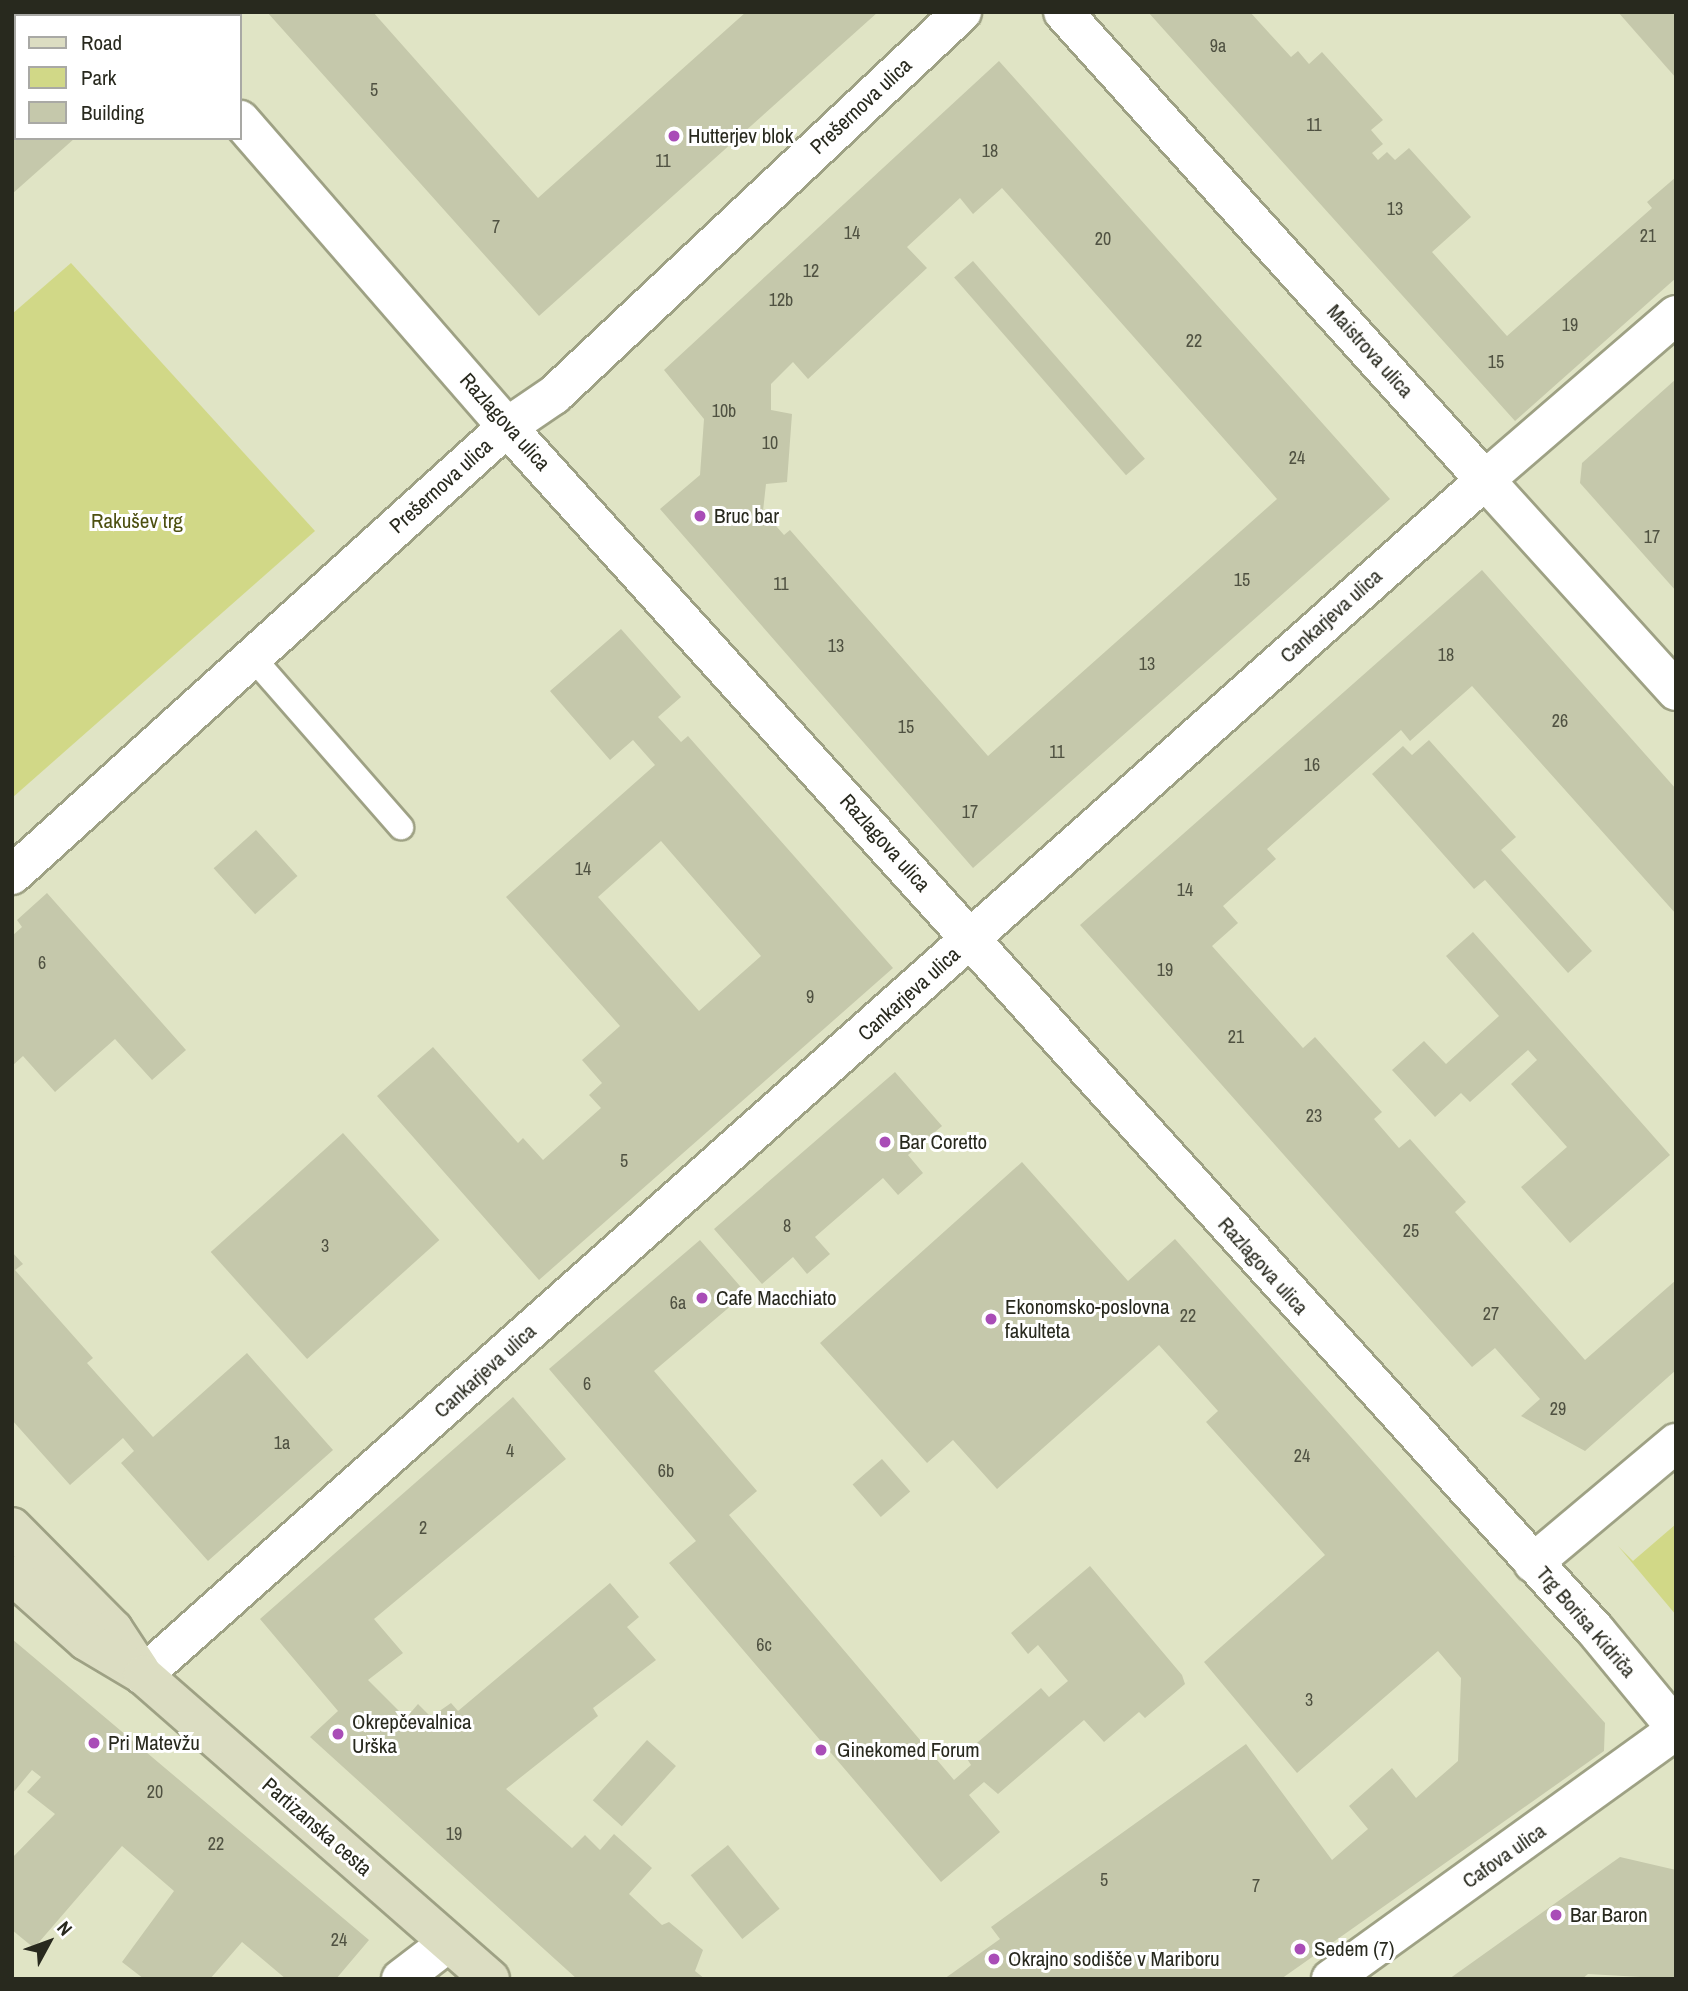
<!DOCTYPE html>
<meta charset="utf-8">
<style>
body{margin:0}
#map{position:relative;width:1688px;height:1991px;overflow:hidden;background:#e0e4c5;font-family:"Archivo Narrow",sans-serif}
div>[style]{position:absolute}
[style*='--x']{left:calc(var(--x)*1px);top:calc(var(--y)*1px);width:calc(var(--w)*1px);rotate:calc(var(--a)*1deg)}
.green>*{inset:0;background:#d1d887}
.building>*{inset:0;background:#c5c8ab;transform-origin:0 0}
.roads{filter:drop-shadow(2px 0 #9ea184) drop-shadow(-2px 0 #9ea184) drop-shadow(0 2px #9ea184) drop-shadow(0 -2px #9ea184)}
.service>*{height:24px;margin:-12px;padding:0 12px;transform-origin:12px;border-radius:12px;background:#fff}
.minor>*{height:38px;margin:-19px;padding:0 19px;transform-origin:19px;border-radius:19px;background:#fff}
.tertiary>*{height:38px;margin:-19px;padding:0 19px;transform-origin:19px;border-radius:19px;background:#fff}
.secondary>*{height:38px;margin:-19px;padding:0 19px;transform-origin:19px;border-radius:19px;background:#dcddc2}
.dots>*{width:19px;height:19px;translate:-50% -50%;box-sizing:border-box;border:4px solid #fff;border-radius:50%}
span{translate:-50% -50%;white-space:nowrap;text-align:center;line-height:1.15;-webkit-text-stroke:6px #fff;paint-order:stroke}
.number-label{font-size:18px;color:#4f5141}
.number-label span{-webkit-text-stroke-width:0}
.street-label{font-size:21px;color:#28291e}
.poi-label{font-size:21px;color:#28291e}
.left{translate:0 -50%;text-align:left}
.park-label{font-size:21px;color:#4d5010}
.frame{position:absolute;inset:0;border:14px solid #28291e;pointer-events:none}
.legend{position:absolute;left:14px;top:14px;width:228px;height:126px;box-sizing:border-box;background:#fff;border:2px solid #a9a9a5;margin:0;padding:9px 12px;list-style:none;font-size:21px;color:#28291e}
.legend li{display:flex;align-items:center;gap:14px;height:35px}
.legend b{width:35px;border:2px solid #a9a9a5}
.north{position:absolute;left:14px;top:1907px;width:70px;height:70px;-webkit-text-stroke:5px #fff;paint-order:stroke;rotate:49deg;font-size:19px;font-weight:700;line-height:28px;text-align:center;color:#28291e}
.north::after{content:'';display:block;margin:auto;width:24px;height:32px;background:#28291e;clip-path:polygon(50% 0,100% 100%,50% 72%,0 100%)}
</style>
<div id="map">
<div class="green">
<i style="clip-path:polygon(71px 263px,315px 531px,12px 798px,12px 314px)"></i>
<i style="clip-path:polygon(1676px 1524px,1676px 1615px,1618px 1546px,1633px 1561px)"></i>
</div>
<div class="building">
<i style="clip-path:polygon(267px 12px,373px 12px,538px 198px,746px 12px,878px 12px,539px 316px)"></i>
<i style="clip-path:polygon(1148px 12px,1250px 12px,1291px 57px,1298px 51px,1309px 64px,1322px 52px,1383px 120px,1371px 130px,1383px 144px,1372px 153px,1378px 160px,1387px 152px,1395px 160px,1409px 148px,1471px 217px,1432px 252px,1507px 336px,1652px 208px,1647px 202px,1676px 177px,1676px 278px,1515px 421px)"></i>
<i style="clip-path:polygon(1618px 12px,1676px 12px,1676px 78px)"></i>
<i style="clip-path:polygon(evenodd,999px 61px,1390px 499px,973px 868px,660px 509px,700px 475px,704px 419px,664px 370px,999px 61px,1002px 188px,1277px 499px,988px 756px,790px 530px,784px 535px,763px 511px,766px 484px,787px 482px,792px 414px,771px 410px,771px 384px,793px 362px,808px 379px,927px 268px,907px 247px,960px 198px,973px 214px,1002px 188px)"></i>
<i style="clip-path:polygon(16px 72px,16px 138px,75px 138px,12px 194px)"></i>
<i style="left:973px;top:261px;width:262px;height:25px;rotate:49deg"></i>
<i style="clip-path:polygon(1676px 379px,1676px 591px,1580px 483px,1582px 463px)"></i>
<i style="clip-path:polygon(1482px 570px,1676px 789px,1676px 914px,1472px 686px,1410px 741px,1401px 730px,1267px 849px,1276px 859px,1223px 906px,1238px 923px,1212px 946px,1303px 1048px,1315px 1037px,1382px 1112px,1374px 1119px,1399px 1148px,1410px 1139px,1466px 1202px,1455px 1212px,1585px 1360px,1676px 1280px,1676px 1370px,1585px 1451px,1521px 1416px,1540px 1399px,1495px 1348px,1472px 1367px,1080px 925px)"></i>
<i style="clip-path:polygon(evenodd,621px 629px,681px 697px,658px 717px,681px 742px,688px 736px,893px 968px,539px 1280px,377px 1096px,433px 1047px,518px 1143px,523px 1138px,543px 1160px,601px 1108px,589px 1095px,602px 1083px,582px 1060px,620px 1026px,506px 897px,655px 765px,633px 740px,610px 760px,550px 691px,621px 629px,661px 841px,761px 956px,699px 1011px,598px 897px,661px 841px)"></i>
<i style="clip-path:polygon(1429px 740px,1516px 837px,1501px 850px,1592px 951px,1568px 973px,1485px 880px,1474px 889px,1372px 774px,1403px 746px,1412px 755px)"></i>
<i style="left:256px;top:830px;width:62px;height:57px;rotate:48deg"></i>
<i style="clip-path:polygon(47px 893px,186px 1050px,152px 1080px,115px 1039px,55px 1092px,23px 1056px,12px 1066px,12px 936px,22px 927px,17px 920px)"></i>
<i style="clip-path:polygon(1473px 932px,1670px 1155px,1570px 1243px,1521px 1187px,1567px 1147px,1511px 1084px,1537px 1060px,1528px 1050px,1470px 1102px,1461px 1093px,1435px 1117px,1392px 1070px,1424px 1041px,1446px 1064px,1499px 1016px,1446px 956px)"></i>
<i style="clip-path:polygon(895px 1072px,942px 1126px,908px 1155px,923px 1173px,898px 1195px,883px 1178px,815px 1237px,830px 1254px,807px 1274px,793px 1257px,762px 1284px,714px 1229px)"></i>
<i style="left:343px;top:1133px;width:144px;height:178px;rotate:48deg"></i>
<i style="clip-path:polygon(1022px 1162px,1128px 1281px,1175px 1239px,1605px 1723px,1604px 1751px,1281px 1979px,944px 1979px,1000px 1939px,991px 1927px,1246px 1744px,1332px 1860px,1368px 1829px,1349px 1806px,1392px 1768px,1416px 1798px,1458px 1761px,1461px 1678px,1438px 1651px,1297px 1773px,1204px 1662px,1325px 1555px,1206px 1422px,1218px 1411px,1159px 1345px,997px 1489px,953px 1440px,927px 1463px,820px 1343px)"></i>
<i style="clip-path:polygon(700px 1240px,746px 1293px,654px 1371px,757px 1491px,729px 1515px,954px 1780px,971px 1765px,964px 1754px,1041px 1688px,1049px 1697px,1068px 1681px,1038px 1645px,1028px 1654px,1011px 1633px,1090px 1566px,1182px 1675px,1185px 1684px,1145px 1718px,1139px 1712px,1104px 1742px,1084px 1720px,998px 1794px,984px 1782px,969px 1795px,1000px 1832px,941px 1882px,669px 1563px,696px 1541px,549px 1369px)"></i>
<i style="clip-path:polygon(12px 1252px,23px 1264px,15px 1270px,93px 1358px,87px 1363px,153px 1437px,247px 1353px,333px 1450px,208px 1561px,121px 1463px,134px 1451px,123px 1438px,70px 1485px,12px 1420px)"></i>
<i style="clip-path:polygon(513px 1397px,566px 1459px,374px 1619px,403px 1653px,368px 1680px,406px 1718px,418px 1704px,431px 1717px,451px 1703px,458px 1711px,610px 1583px,639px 1617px,627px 1627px,656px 1660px,593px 1708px,598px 1716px,506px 1789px,572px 1848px,585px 1835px,600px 1850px,614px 1834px,652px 1868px,629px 1894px,662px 1925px,669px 1922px,703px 1950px,695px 1971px,705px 1979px,577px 1979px,310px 1737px,338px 1711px,260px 1619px)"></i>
<i style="left:882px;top:1459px;width:43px;height:39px;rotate:49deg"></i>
<i style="clip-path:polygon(12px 1639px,369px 1940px,336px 1979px,286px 1979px,242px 1942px,210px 1979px,144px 1979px,122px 1962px,174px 1891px,122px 1846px,34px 1948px,12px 1930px,12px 1858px,55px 1814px,27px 1792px,41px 1777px,32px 1770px,12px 1794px)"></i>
<i style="left:647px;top:1740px;width:39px;height:81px;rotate:42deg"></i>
<i style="left:728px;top:1845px;width:82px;height:48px;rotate:51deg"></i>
<i style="clip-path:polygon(1620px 1857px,1676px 1870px,1676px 1979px,1588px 1974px,1582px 1979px,1449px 1979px)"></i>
</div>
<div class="roads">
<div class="service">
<i style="--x:253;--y:658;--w:225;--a:48.8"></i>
</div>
<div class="minor">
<i style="--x:962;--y:12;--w:560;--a:136.81"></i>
<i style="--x:554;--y:395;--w:57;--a:145.8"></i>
<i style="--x:507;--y:427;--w:1623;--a:47.87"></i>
<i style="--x:1596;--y:1631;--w:126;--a:50.5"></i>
<i style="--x:1676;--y:315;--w:252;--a:139.2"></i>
<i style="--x:1485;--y:480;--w:285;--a:47.8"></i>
<i style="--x:1533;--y:1563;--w:187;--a:-40"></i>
<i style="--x:401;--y:1979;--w:59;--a:-37.5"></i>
<i style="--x:1331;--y:1979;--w:425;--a:-35.8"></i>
</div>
<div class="tertiary">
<i style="--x:143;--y:12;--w:5;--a:53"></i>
<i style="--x:12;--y:875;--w:668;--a:-42.15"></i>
<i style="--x:507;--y:427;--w:407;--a:-131"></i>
<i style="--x:143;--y:1675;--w:1797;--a:-41.68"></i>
<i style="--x:1485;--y:480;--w:630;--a:-132.04"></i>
</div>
<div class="secondary">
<i style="--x:12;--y:1527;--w:144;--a:45.3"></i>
<i style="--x:113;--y:1629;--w:49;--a:56.6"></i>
<i style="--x:12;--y:1575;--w:99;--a:41.7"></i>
<i style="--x:86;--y:1641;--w:66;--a:30.8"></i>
<i style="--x:143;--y:1675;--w:461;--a:41.2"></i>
</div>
</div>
<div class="dots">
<i style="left:674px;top:136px;background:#a94db7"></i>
<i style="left:700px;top:516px;background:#a94db7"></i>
<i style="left:885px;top:1142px;background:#a94db7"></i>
<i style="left:702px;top:1298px;background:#a94db7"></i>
<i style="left:991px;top:1319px;background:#a94db7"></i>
<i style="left:338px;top:1734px;background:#a94db7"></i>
<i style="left:94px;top:1743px;background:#a94db7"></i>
<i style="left:821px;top:1750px;background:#a94db7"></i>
<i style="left:1556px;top:1915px;background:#a94db7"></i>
<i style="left:1300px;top:1949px;background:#a94db7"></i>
<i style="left:994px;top:1959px;background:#a94db7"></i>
</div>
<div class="number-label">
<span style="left:1218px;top:46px">9a</span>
<span style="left:374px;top:90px">5</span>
<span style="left:1314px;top:125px">11</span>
<span style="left:990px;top:151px">18</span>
<span style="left:663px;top:161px">11</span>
<span style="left:1395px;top:209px">13</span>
<span style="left:496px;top:227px">7</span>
<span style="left:852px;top:233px">14</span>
<span style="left:1648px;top:236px">21</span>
<span style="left:1103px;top:239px">20</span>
<span style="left:811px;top:271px">12</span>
<span style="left:781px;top:300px">12b</span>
<span style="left:1570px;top:325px">19</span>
<span style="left:1194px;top:341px">22</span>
<span style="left:1496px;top:362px">15</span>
<span style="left:724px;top:411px">10b</span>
<span style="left:770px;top:443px">10</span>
<span style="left:1297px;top:458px">24</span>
<span style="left:1652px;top:537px">17</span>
<span style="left:1242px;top:580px">15</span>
<span style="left:781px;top:584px">11</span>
<span style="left:836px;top:646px">13</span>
<span style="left:1446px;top:655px">18</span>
<span style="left:1147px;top:664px">13</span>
<span style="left:1560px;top:721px">26</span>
<span style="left:906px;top:727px">15</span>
<span style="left:1057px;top:752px">11</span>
<span style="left:1312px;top:765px">16</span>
<span style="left:970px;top:812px">17</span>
<span style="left:583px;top:869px">14</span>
<span style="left:1185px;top:890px">14</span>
<span style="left:42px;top:963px">6</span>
<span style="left:1165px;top:970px">19</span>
<span style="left:810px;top:997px">9</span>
<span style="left:1236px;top:1037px">21</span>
<span style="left:1314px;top:1116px">23</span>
<span style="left:624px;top:1161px">5</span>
<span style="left:787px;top:1226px">8</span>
<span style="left:1411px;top:1231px">25</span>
<span style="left:325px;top:1246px">3</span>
<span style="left:678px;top:1303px">6a</span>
<span style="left:1491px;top:1314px">27</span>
<span style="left:1188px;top:1316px">22</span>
<span style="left:587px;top:1384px">6</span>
<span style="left:1558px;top:1409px">29</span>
<span style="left:282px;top:1443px">1a</span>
<span style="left:510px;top:1451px">4</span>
<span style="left:1302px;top:1456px">24</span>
<span style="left:666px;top:1471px">6b</span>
<span style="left:423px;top:1528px">2</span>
<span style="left:764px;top:1645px">6c</span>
<span style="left:1309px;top:1700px">3</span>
<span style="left:155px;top:1792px">20</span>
<span style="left:454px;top:1834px">19</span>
<span style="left:216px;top:1844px">22</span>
<span style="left:1104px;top:1880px">5</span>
<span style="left:1256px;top:1886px">7</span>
<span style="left:339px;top:1940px">24</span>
</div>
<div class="street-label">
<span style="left:861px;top:106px;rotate:-43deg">Prešernova ulica</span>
<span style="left:1370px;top:351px;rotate:48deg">Maistrova ulica</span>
<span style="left:505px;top:422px;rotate:48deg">Razlagova ulica</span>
<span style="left:441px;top:486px;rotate:-42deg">Prešernova ulica</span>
<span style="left:1331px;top:616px;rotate:-42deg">Cankarjeva ulica</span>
<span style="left:885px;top:843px;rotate:48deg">Razlagova ulica</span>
<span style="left:909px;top:994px;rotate:-42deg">Cankarjeva ulica</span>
<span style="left:1263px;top:1266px;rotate:48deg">Razlagova ulica</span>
<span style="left:485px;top:1371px;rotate:-42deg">Cankarjeva ulica</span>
<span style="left:1586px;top:1622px;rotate:49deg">Trg Borisa Kidriča</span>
<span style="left:317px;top:1827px;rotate:41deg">Partizanska cesta</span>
<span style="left:1504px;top:1856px;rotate:-35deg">Cafova ulica</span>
</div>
<div class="poi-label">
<span class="left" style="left:688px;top:136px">Hutterjev blok</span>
<span class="left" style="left:714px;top:516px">Bruc bar</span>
<span class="left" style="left:899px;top:1142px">Bar Coretto</span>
<span class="left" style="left:716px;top:1298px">Cafe Macchiato</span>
<span class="left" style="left:1005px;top:1319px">Ekonomsko-poslovna<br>fakulteta</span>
<span class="left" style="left:352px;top:1734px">Okrepčevalnica<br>Urška</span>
<span class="left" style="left:108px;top:1743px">Pri Matevžu</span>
<span class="left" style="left:837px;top:1750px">Ginekomed Forum</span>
<span class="left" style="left:1570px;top:1915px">Bar Baron</span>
<span class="left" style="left:1314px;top:1949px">Sedem (7)</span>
<span class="left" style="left:1008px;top:1959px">Okrajno sodišče v Mariboru</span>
</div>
<div class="park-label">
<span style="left:137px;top:521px">Rakušev trg</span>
</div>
<div class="frame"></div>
<ul class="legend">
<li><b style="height:9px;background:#dcddc2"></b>Road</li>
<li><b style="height:19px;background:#d1d887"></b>Park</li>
<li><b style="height:19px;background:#c5c8ab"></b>Building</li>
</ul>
<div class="north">N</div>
</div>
